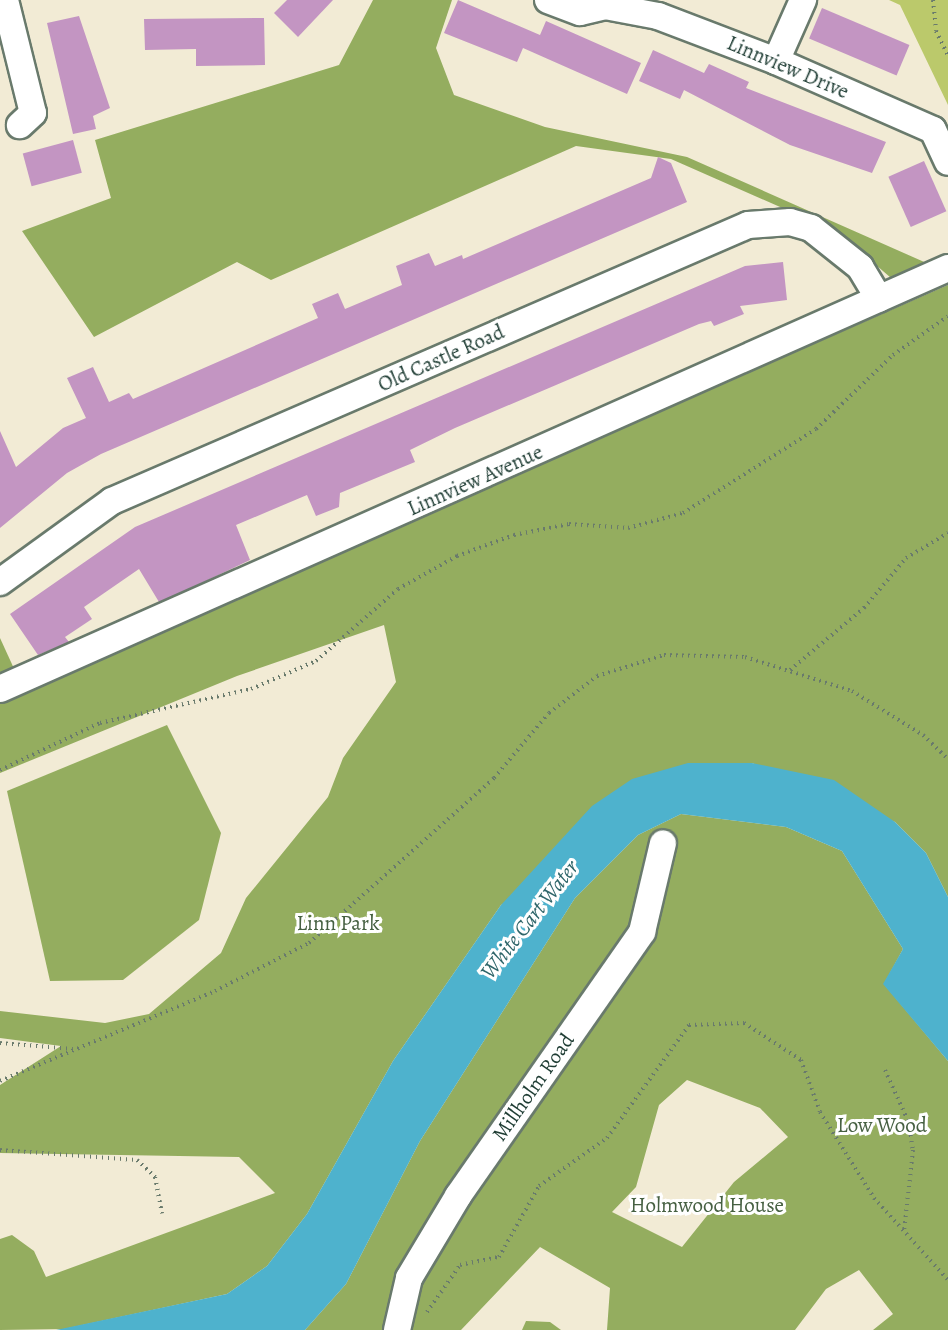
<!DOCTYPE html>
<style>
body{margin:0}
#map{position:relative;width:948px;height:1330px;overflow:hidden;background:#f2ebd5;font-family:Alegreya,serif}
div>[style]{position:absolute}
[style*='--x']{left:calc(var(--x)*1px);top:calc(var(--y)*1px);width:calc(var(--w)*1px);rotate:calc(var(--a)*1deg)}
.green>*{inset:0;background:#bbc96b}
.forest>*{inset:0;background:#94ad5f}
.water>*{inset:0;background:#4eb2cd}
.building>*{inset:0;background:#c395c2;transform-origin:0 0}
.path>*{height:4px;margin-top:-2px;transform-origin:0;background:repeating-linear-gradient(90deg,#697a6c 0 1.5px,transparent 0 6px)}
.roads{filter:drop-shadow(2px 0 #697a6c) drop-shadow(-2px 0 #697a6c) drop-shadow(0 2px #697a6c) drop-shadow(0 -2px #697a6c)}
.minor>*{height:26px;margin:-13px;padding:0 13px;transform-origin:13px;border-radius:13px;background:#fff}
span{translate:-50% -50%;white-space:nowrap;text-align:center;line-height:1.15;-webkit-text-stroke:6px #fff;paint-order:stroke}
.street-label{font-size:21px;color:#1f3d34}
.park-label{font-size:21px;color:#466042}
.water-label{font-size:22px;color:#2f666a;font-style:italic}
</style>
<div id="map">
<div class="green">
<i style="clip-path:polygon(889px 0,948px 0,948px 105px,900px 5px)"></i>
</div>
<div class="forest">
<i style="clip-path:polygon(373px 0,452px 0,436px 48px,454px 95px,545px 127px,687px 157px,931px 265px,898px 284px,839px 233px,671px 159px,576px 146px,271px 280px,237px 262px,94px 337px,22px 231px,111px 198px,95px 140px,339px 65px)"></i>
<i style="clip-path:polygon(948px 285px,948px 897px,926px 853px,895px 822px,752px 763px,501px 905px,393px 1061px,307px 1214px,267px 1266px,227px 1294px,64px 1329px,0 1330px,0 1239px,12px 1235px,34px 1251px,46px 1277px,275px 1193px,239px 1157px,0 1153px,0 1085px,61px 1046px,0 1038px,0 1011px,105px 1023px,149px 1014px,221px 953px,246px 898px,328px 797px,343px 758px,396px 682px,384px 625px,237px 676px,0 773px,0 701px)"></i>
<i style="clip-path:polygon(0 638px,16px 673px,0 680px)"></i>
<i style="clip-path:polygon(167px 725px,221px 833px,199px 920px,123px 980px,50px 981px,7px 791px)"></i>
<i style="clip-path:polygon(evenodd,681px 814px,786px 827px,842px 851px,903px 949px,884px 984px,948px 1061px,948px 1330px,873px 1330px,893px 1314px,859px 1270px,826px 1289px,795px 1330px,607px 1330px,610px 1288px,540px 1247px,461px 1330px,305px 1330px,346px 1284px,420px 1141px,575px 898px,638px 835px,681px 814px,687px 1080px,760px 1108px,788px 1137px,734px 1182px,682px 1247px,612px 1212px,636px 1187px,659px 1105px,687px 1080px)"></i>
<i style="clip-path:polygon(526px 1321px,550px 1322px,561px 1330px,522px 1330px)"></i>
</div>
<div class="water">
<i style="clip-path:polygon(688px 763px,752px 763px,834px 780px,895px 822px,926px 853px,948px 897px,948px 1061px,883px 984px,903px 949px,842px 851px,786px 827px,681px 814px,638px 835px,575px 898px,420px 1141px,346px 1284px,305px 1330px,56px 1330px,227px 1294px,267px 1266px,307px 1214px,393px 1061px,501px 905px,592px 806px,632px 779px)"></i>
</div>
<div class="building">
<i style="clip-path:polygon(287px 0,333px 0,298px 37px,274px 13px)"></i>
<i style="clip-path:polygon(458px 0,540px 35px,546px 21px,641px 63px,627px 94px,523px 48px,517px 62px,444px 33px)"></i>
<i style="left:822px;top:8px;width:95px;height:33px;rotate:23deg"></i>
<i style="clip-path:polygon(79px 16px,110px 108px,93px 116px,96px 129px,73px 134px,47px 23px)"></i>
<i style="clip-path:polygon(264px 18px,265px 65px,196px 66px,196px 49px,145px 50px,144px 19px)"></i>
<i style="clip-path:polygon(653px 50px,704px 73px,709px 64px,749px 82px,746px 88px,886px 142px,872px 173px,790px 145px,684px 90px,680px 99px,639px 81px)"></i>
<i style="left:73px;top:140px;width:34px;height:52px;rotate:75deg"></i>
<i style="clip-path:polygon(658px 157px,671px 163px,687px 202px,101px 454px,67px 473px,0 528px,0 431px,16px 467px,63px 428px,86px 418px,67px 378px,93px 367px,109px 402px,129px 393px,133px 399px,318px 318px,312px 304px,338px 293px,345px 309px,402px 285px,396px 266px,429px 253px,435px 266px,462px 255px,463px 259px,651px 178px)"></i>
<i style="left:924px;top:161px;width:55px;height:39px;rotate:66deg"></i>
<i style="clip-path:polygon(783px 262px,787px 300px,740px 306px,744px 314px,714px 326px,711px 321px,699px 324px,455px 428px,410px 450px,415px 462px,340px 493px,339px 507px,316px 516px,307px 495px,236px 525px,250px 560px,191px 588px,159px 602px,139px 569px,84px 607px,92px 619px,65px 637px,69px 642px,38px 655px,10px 614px,135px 527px,745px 266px)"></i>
</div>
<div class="path">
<i style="--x:933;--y:0;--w:31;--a:84"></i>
<i style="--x:936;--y:31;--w:28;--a:64"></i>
<i style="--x:790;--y:670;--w:97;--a:-40"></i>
<i style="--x:864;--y:608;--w:65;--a:-50"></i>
<i style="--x:906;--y:558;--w:49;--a:-30.8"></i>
<i style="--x:0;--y:770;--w:110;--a:-25.2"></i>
<i style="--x:100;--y:723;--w:155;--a:-12.7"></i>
<i style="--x:251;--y:689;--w:71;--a:-23.3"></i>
<i style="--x:316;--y:661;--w:109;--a:-41.3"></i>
<i style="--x:398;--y:589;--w:68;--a:-29.2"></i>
<i style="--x:457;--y:556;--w:61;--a:-20.2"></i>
<i style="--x:514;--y:535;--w:56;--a:-11.3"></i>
<i style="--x:569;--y:524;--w:59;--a:3.9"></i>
<i style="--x:628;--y:528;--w:57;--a:-15.3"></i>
<i style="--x:683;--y:513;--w:157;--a:-32.3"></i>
<i style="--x:816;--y:429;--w:107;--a:-43.9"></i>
<i style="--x:893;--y:355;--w:67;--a:-35.3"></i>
<i style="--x:0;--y:1043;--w:73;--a:4.7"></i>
<i style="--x:885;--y:1070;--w:58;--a:65.6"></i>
<i style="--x:909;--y:1123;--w:27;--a:82"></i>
<i style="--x:913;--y:1150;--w:81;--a:96.3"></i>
<i style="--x:0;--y:1081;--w:233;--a:-22.7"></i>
<i style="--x:215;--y:991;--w:106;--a:-27.1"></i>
<i style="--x:309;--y:943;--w:248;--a:-41.7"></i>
<i style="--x:494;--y:778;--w:85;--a:-49.8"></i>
<i style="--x:549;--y:713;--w:61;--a:-37.6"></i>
<i style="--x:597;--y:676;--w:70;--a:-17.4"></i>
<i style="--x:664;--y:655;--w:81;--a:1.4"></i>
<i style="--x:745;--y:657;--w:112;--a:17.6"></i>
<i style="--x:852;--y:691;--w:84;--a:31.8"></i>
<i style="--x:923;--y:735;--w:35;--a:44"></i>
<i style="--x:0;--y:1150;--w:137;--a:4.2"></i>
<i style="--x:137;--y:1160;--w:25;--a:43"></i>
<i style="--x:155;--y:1177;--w:37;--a:79"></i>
<i style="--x:427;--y:1312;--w:57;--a:-54.9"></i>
<i style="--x:460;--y:1265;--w:40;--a:-12"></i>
<i style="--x:499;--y:1257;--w:81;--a:-60.6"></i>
<i style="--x:539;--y:1186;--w:83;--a:-35.2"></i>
<i style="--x:607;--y:1138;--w:140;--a:-54"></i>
<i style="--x:689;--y:1025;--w:55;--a:-2.1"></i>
<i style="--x:744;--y:1023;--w:68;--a:33"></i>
<i style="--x:801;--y:1060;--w:55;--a:69.9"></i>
<i style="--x:820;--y:1112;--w:102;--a:57.9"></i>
<i style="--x:874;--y:1198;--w:110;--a:47.9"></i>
</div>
<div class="roads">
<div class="minor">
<i style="--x:5;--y:0;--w:116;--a:76.1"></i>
<i style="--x:33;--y:113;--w:18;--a:137"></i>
<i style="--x:548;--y:0;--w:34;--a:21"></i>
<i style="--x:580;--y:12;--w:26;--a:-13"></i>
<i style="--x:605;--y:6;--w:54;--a:10.7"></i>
<i style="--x:658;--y:16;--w:126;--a:20.9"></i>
<i style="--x:776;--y:61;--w:171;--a:23.7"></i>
<i style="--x:933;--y:130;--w:35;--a:65"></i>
<i style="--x:776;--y:61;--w:67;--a:-66.1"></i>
<i style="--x:0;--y:582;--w:138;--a:-35.9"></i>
<i style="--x:112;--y:501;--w:693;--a:-23.46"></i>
<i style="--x:748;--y:225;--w:42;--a:-4.1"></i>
<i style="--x:790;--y:222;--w:22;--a:16"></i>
<i style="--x:811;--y:228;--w:63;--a:38.5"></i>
<i style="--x:860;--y:267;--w:37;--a:59"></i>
<i style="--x:0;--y:689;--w:1037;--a:-23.95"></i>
<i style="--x:397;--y:1330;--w:53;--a:-77"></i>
<i style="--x:409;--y:1278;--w:96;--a:-59.1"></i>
<i style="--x:458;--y:1196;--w:322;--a:-55.1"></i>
<i style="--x:642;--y:932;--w:91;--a:-76.7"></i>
</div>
</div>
<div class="street-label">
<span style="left:788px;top:67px;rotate:23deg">Linnview Drive</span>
<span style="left:441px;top:358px;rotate:-24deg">Old Castle Road</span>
<span style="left:475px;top:480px;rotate:-24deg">Linnview Avenue</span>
<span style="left:533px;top:1087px;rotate:-55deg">Millholm Road</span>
</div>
<div class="park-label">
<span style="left:338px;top:923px">Linn Park</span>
<span style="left:882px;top:1125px">Low Wood</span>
<span style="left:707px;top:1205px">Holmwood House</span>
</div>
<div class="water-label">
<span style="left:530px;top:920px;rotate:-52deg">White Cart Water</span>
</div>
</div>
